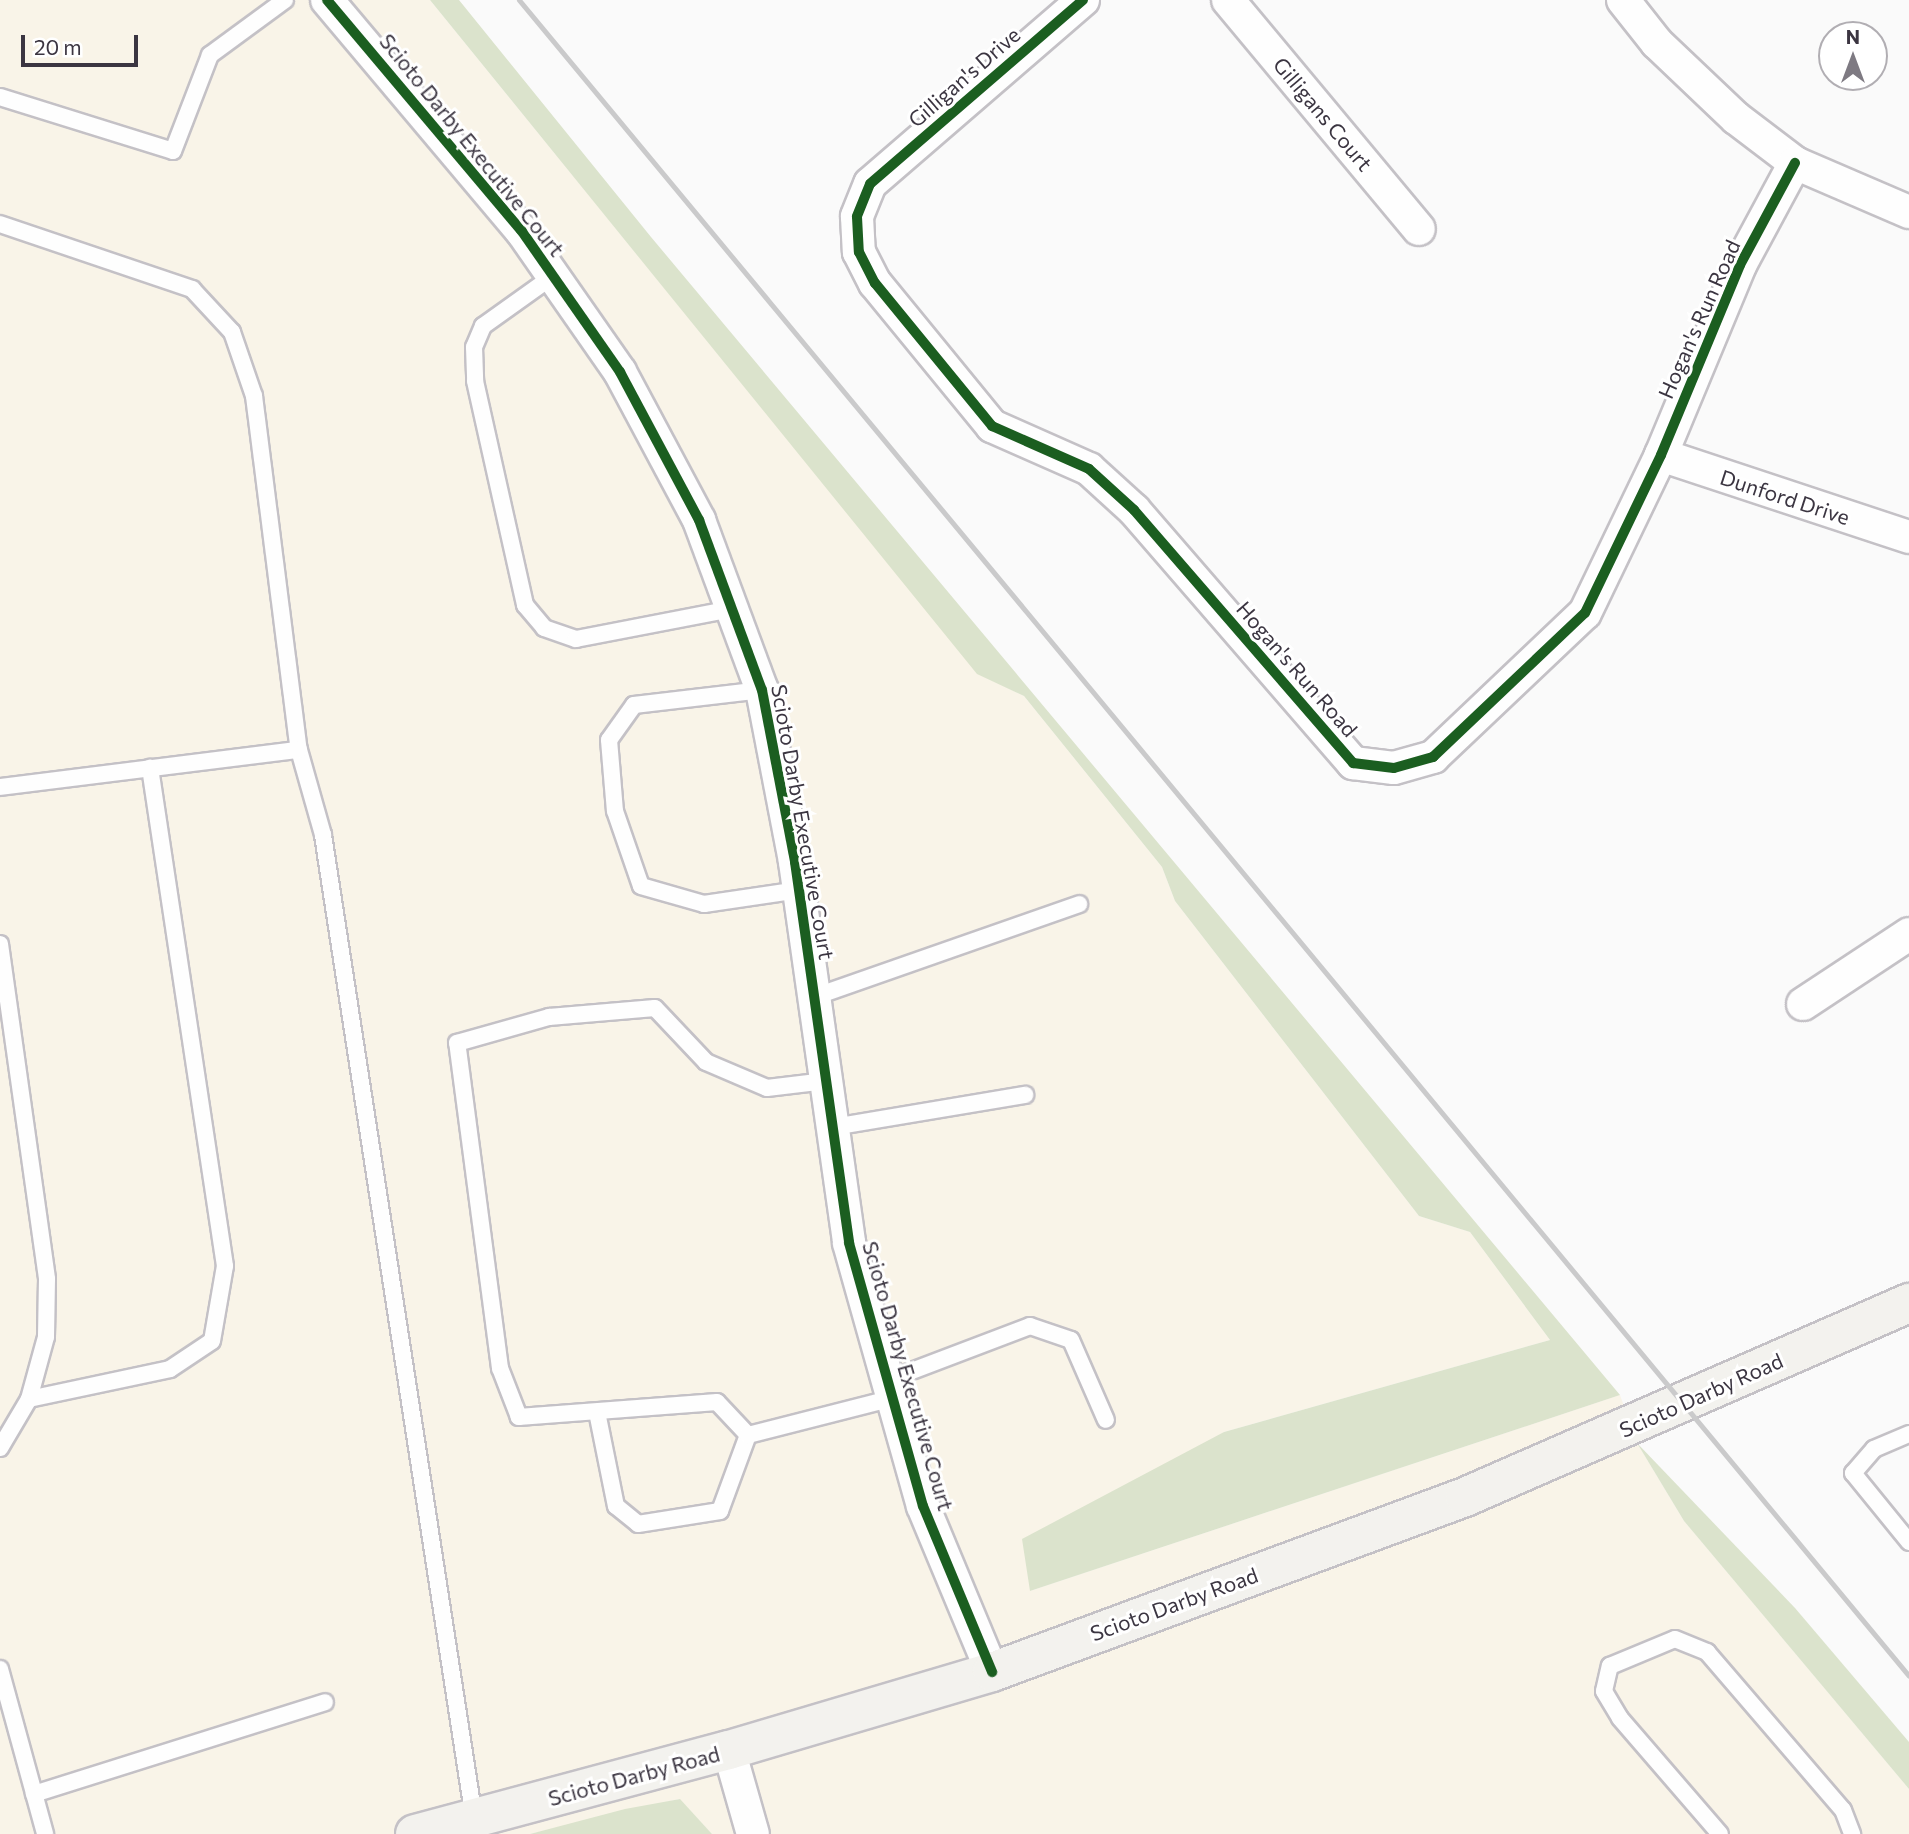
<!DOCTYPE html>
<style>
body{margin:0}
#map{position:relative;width:1909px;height:1834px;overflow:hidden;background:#fafafa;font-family:Commissioner,sans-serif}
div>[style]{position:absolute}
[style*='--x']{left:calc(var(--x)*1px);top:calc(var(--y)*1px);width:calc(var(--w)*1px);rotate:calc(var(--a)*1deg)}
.industrial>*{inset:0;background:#f9f4e8}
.green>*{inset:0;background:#dbe3cc}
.roads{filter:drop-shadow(2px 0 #c4c1c6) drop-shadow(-2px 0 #c4c1c6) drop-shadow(0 2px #c4c1c6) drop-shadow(0 -2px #c4c1c6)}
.service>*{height:16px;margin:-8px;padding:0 8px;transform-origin:8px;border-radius:8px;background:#fefefe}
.minor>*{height:32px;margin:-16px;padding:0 16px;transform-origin:16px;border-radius:16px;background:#fefefe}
.secondary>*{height:38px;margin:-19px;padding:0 19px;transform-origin:19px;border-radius:19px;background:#f3f2ee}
.rail>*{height:5px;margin:-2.5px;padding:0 2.5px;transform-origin:2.5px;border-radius:2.5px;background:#cacacb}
.cycleway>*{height:10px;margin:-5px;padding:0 5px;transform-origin:5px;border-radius:5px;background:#1b5e20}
span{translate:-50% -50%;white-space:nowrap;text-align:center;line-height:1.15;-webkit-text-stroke:6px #fff;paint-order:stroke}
.street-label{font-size:21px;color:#3b3541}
.north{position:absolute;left:1818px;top:21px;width:70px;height:70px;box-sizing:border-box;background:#fff;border:2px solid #b1aeb3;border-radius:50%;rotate:0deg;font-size:19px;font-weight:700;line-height:28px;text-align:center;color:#3b3541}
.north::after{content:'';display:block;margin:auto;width:24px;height:32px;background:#7e7a82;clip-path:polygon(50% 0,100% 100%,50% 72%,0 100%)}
.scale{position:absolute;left:21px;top:35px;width:117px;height:32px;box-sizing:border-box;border:4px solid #3b3541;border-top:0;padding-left:9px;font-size:21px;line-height:24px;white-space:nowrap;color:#3b3541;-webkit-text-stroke:5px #fff;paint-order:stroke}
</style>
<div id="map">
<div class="industrial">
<i style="clip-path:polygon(0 0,430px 0,977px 673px,1024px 696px,1162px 867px,1175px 901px,1419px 1216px,1470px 1232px,1550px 1340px,1224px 1432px,1030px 1591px,1620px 1395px,1637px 1443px,1684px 1521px,1909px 1789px,1909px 1834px,712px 1834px,679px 1799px,530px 1834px,0 1834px)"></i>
</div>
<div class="green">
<i style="clip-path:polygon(430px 0,459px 0,651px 237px,1620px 1395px,1030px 1591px,1022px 1539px,1224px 1432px,1550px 1340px,1470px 1232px,1419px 1216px,1175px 901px,1162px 867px,1024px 696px,977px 674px)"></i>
<i style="clip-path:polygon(1637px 1443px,1795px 1608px,1909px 1742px,1909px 1789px,1684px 1521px)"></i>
<i style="clip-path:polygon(680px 1799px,712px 1834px,530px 1834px,625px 1809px)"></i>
</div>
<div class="roads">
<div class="service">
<i style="--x:0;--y:97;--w:181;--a:17.3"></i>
<i style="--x:173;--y:151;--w:103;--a:-68.9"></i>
<i style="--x:210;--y:55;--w:93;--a:-36.3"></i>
<i style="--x:0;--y:224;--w:203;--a:18.7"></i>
<i style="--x:192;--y:289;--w:59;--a:47.1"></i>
<i style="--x:232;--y:332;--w:68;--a:71"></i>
<i style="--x:254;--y:396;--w:357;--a:82.8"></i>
<i style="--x:299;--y:750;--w:88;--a:74.2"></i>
<i style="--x:323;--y:835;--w:995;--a:81.27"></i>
<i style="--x:553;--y:276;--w:86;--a:144.5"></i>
<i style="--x:483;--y:326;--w:23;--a:113"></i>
<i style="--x:474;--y:347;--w:34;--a:88"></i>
<i style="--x:475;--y:381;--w:230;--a:77.4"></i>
<i style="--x:525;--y:605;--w:30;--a:50"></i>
<i style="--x:544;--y:628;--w:34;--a:19"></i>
<i style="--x:576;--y:639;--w:159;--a:-10.9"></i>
<i style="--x:762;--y:690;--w:129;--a:173.3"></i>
<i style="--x:634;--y:705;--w:43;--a:125.5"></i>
<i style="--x:609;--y:740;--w:71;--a:85.2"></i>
<i style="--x:615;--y:811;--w:79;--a:70.9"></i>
<i style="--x:641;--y:886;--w:66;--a:15.9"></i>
<i style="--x:704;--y:904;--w:96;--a:-8.4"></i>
<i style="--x:0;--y:787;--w:301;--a:-7.1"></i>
<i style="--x:0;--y:944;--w:338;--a:82"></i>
<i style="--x:47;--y:1279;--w:58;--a:91"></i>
<i style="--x:46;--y:1337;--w:64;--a:105.3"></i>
<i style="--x:29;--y:1399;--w:57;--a:120.6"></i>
<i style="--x:814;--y:997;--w:281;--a:-19.3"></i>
<i style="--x:833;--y:1127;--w:195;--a:-9.5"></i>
<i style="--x:888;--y:1380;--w:152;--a:-20.8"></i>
<i style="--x:1030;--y:1326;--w:43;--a:18.9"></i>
<i style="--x:1071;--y:1340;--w:87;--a:66.4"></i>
<i style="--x:29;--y:1399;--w:144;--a:-12"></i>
<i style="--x:170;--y:1369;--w:50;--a:-33.7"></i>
<i style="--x:212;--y:1341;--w:76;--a:-80.2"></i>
<i style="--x:225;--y:1266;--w:504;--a:-98.56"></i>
<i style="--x:597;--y:1412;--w:96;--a:78.6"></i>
<i style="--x:616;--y:1506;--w:28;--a:39"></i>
<i style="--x:638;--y:1524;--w:83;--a:-9"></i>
<i style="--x:720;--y:1511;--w:81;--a:-69.8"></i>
<i style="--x:1909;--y:1434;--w:38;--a:157"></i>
<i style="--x:1874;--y:1449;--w:32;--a:131"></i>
<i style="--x:1853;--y:1473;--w:89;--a:50.9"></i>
<i style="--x:748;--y:1435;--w:45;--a:-133.2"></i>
<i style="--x:717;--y:1402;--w:199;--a:175.7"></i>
<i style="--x:519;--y:1417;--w:53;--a:-111.2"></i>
<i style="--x:500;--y:1368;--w:328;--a:-97.5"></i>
<i style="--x:457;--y:1043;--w:96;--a:-15.8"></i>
<i style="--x:549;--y:1017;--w:106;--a:-4.9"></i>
<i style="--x:655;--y:1008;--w:74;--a:46.6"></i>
<i style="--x:706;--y:1062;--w:66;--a:23.1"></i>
<i style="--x:767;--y:1088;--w:59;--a:-6.8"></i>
<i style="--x:748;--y:1435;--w:150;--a:-14.3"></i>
<i style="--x:0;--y:1669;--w:171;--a:74.7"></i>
<i style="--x:34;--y:1794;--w:305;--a:-17.5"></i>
<i style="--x:1720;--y:1834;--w:153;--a:-130.8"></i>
<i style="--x:1620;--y:1718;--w:31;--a:-121"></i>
<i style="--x:1604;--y:1691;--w:26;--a:-77"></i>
<i style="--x:1610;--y:1666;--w:70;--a:-22.6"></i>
<i style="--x:1675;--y:1639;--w:35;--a:22"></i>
<i style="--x:1707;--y:1652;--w:208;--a:49.3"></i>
<i style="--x:1843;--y:1810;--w:26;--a:69"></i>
</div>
<div class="minor">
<i style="--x:327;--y:0;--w:301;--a:49.9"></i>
<i style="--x:521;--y:230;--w:173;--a:55.1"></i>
<i style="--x:620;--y:372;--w:168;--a:61.9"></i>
<i style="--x:699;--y:520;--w:181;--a:69.7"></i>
<i style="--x:762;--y:690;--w:175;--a:79.1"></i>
<i style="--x:795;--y:862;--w:385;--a:81.9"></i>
<i style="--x:849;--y:1243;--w:273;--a:74.3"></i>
<i style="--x:923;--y:1506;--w:180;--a:67.4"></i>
<i style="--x:1083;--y:0;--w:281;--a:139.2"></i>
<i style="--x:870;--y:184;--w:35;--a:112"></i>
<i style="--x:857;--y:217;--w:35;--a:87"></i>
<i style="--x:859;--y:252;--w:35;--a:63"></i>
<i style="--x:875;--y:283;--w:185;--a:50.7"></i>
<i style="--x:992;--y:426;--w:106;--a:23.9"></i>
<i style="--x:1089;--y:469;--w:61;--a:42.3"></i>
<i style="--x:1134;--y:510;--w:335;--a:49.1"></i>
<i style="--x:1353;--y:763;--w:41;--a:7"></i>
<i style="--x:1394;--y:768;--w:41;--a:-15.8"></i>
<i style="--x:1433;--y:757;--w:209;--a:-43.5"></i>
<i style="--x:1585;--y:613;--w:175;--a:-64.3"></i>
<i style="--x:1661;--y:455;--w:206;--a:-67.4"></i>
<i style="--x:1740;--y:265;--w:116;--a:-61.7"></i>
<i style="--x:1228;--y:0;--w:298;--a:50.2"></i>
<i style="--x:1623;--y:0;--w:55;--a:51.7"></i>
<i style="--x:1657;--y:43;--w:109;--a:43.5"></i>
<i style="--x:1736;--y:118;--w:74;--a:37.3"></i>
<i style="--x:1795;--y:163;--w:124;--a:23.3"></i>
<i style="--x:1661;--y:455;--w:261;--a:18.3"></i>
<i style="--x:1803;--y:1004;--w:127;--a:-33.4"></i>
<i style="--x:729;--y:1750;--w:87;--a:74.1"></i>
</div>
<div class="secondary">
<i style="--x:415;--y:1834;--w:325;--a:-15"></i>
<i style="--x:729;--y:1750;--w:274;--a:-16.5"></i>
<i style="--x:992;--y:1672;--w:504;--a:-20.3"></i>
<i style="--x:1465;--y:1497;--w:485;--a:-23.6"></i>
</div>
</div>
<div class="rail">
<i style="--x:519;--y:0;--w:2177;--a:50.33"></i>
</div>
<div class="cycleway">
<i style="--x:327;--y:0;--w:301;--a:49.9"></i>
<i style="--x:521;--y:230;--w:173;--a:55.1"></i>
<i style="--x:620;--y:372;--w:168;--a:61.9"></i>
<i style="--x:699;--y:520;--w:181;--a:69.7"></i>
<i style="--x:762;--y:690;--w:175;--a:79.1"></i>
<i style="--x:795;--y:862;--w:385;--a:81.9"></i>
<i style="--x:849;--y:1243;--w:273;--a:74.3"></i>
<i style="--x:923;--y:1506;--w:180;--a:67.4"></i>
<i style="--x:1083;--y:0;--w:281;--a:139.2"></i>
<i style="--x:870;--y:184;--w:35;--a:112"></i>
<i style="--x:857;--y:217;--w:35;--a:87"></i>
<i style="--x:859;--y:252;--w:35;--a:63"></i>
<i style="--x:875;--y:283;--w:185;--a:50.7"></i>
<i style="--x:992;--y:426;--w:106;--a:23.9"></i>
<i style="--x:1089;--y:469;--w:61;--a:42.3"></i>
<i style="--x:1134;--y:510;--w:335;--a:49.1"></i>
<i style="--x:1353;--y:763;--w:41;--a:7"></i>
<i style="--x:1394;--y:768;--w:41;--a:-15.8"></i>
<i style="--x:1433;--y:757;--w:209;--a:-43.5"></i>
<i style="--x:1585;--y:613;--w:175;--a:-64.3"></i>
<i style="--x:1661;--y:455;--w:206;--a:-67.4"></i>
<i style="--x:1740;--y:265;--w:116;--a:-61.7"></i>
</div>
<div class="street-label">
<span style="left:964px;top:77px;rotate:-41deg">Gilligan's Drive</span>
<span style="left:1323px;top:114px;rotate:50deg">Gilligans Court</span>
<span style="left:472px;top:145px;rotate:51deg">Scioto Darby Executive Court</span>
<span style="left:1699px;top:319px;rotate:-66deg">Hogan's Run Road</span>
<span style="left:1785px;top:497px;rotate:18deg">Dunford Drive</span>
<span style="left:1297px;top:669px;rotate:49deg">Hogan's Run Road</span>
<span style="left:803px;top:822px;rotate:80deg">Scioto Darby Executive Court</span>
<span style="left:908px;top:1376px;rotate:74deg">Scioto Darby Executive Court</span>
<span style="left:1701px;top:1395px;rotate:-24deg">Scioto Darby Road</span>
<span style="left:1174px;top:1604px;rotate:-20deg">Scioto Darby Road</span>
<span style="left:634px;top:1776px;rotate:-15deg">Scioto Darby Road</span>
</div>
<div class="north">N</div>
<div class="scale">20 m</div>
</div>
